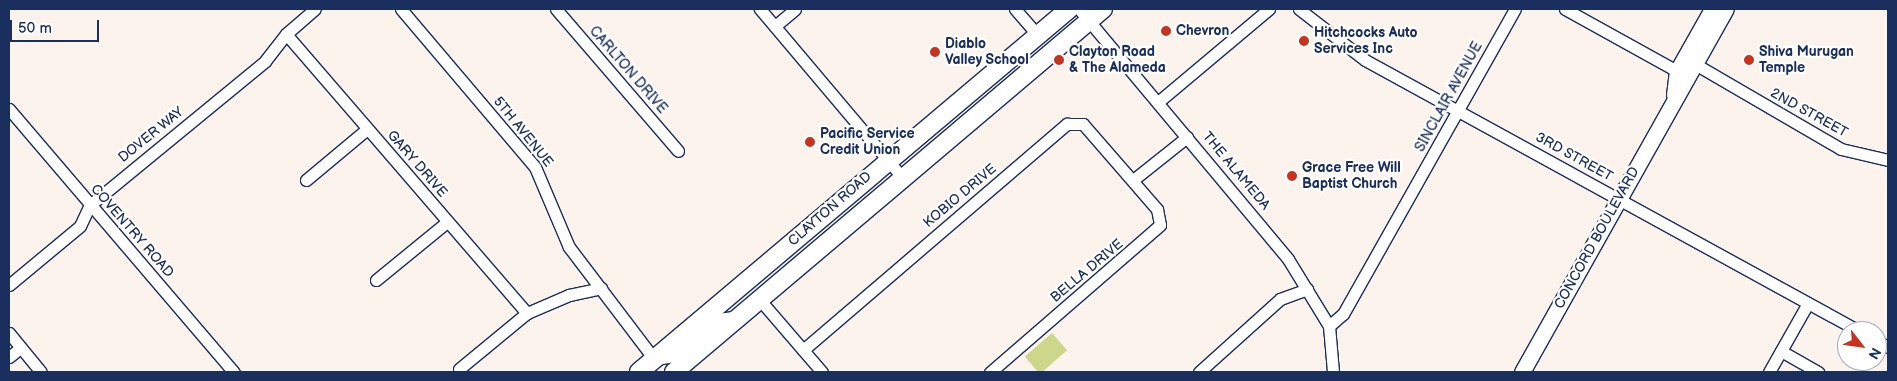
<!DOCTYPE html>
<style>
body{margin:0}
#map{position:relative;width:1897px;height:381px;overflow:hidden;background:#fdf3ed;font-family:"Balsamiq Sans",sans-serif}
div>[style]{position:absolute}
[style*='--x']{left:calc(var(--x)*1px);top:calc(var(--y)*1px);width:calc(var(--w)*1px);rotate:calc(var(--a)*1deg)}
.green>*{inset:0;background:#ccd78a;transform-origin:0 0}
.roads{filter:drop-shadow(1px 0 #1b2f5e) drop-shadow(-1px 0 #1b2f5e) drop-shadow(0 1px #1b2f5e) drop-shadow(0 -1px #1b2f5e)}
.street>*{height:11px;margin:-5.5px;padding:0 5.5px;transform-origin:5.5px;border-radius:5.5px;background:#fff}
.secondary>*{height:15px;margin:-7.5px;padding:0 7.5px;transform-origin:7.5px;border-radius:7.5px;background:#fff}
.primary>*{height:18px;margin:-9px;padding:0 9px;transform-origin:9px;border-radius:9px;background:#fff}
.dots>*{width:14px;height:14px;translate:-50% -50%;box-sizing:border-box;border:2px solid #fff;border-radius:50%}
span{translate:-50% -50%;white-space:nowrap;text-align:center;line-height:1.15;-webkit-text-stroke:4.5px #fff;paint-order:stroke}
.poi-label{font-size:14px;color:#1b2f5e;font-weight:700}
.left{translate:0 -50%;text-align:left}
.street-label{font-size:14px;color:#1b2f5e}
.frame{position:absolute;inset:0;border:10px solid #1b2f5e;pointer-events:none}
.north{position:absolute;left:1837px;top:321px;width:50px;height:50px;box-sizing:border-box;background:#fff;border:1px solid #a4acbf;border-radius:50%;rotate:120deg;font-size:14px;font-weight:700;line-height:20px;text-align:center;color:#1b2f5e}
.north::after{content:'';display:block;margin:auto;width:18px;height:22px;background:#c8321e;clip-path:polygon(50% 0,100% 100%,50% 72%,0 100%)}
.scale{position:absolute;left:10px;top:20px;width:89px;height:22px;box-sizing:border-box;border:2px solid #1b2f5e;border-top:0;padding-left:6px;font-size:15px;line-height:18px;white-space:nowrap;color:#1b2f5e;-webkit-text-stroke:4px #fff;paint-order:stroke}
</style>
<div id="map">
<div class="green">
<i style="left:1052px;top:333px;width:23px;height:36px;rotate:49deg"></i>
</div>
<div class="roads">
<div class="street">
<i style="--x:401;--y:9;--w:207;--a:49.7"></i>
<i style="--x:535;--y:167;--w:87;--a:67"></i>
<i style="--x:569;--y:247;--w:141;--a:52.8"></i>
<i style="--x:556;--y:9;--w:187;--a:49.3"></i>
<i style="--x:760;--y:9;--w:220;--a:49.8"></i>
<i style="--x:1015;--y:9;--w:35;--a:49"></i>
<i style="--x:1079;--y:9;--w:326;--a:50.1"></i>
<i style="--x:1288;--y:259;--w:79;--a:58.5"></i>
<i style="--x:1329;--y:326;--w:46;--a:85"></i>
<i style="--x:1299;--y:9;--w:83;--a:37.7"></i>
<i style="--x:1365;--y:60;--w:563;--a:28.75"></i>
<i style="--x:1565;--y:9;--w:128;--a:29"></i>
<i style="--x:775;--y:26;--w:26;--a:-40"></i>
<i style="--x:286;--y:34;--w:369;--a:49.2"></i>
<i style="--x:1695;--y:64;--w:169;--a:30.2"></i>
<i style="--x:1841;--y:149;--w:48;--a:13.2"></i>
<i style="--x:1158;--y:102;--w:145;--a:-40"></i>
<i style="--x:9;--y:109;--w:346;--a:49.5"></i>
<i style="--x:306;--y:180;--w:80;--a:-39.9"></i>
<i style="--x:1133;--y:180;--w:69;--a:-38.5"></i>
<i style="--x:376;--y:280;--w:92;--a:-39.2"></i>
<i style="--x:9;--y:285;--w:92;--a:-39.7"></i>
<i style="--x:80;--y:226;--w:23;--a:-65"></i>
<i style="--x:90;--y:205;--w:227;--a:-39.4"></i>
<i style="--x:265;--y:61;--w:34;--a:-52"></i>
<i style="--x:286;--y:34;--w:38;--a:-41"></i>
<i style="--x:760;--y:300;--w:95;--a:49.3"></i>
<i style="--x:1329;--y:326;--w:18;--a:-41"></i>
<i style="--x:1343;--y:314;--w:350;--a:-60.6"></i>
<i style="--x:9;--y:333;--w:50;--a:50.6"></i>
<i style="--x:1877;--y:341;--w:13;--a:29"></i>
<i style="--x:803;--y:350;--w:348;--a:-40.6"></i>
<i style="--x:1067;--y:124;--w:16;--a:0"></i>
<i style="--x:1083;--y:124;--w:113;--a:49"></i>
<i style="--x:1157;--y:209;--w:16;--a:79"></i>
<i style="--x:1160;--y:225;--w:225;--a:139.1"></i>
<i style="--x:1781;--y:351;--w:43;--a:29.6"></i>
<i style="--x:9;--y:357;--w:14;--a:-39"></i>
<i style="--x:656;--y:359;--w:18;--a:-9"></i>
<i style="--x:674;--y:356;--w:57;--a:-40.1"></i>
<i style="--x:718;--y:319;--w:21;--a:-8"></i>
<i style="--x:459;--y:369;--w:88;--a:-39.5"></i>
<i style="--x:527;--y:313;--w:46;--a:-23.2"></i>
<i style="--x:569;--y:295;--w:33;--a:-12"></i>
<i style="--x:1199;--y:372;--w:109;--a:-42"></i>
<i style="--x:1280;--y:299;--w:29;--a:-20"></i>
<i style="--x:1769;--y:372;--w:79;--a:-60.5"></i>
</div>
<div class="secondary">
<i style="--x:1674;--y:95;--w:24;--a:-83"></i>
<i style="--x:1677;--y:71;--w:71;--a:-60.6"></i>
<i style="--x:1522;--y:372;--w:416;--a:-60.7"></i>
</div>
<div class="primary">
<i style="--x:639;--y:372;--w:563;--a:-40.17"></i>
<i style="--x:674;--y:372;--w:562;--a:-40.24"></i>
</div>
</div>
<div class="dots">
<i style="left:1166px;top:31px;background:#c8321e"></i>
<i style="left:1304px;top:41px;background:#c8321e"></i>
<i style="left:935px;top:52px;background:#c8321e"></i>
<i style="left:1059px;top:60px;background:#c8321e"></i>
<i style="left:1749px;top:60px;background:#c8321e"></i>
<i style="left:810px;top:142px;background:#c8321e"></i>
<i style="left:1292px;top:176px;background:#c8321e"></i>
</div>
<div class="poi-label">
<span class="left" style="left:1176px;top:31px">Chevron</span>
<span class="left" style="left:1314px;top:41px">Hitchcocks Auto<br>Services Inc</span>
<span class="left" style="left:945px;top:52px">Diablo<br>Valley School</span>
<span class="left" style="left:1069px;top:60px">Clayton Road<br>&amp; The Alameda</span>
<span class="left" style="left:1759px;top:60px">Shiva Murugan<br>Temple</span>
<span class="left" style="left:820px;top:142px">Pacific Service<br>Credit Union</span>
<span class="left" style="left:1302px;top:176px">Grace Free Will<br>Baptist Church</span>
</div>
<div class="street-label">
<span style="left:628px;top:70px;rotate:49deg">CARLTON DRIVE</span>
<span style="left:1449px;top:97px;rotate:-61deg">SINCLAIR AVENUE</span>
<span style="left:1809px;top:113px;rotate:29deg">2ND STREET</span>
<span style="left:523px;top:132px;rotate:51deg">5TH AVENUE</span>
<span style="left:151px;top:135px;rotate:-39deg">DOVER WAY</span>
<span style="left:1574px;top:157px;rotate:29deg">3RD STREET</span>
<span style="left:417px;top:164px;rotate:49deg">GARY DRIVE</span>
<span style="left:1236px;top:171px;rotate:50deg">THE ALAMEDA</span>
<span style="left:960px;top:196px;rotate:-40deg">KOBIO DRIVE</span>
<span style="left:830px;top:209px;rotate:-41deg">CLAYTON ROAD</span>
<span style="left:132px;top:231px;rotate:49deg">COVENTRY ROAD</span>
<span style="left:1597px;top:238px;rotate:-61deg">CONCORD BOULEVARD</span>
<span style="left:1087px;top:271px;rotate:-40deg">BELLA DRIVE</span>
</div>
<div class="frame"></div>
<div class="north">N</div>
<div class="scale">50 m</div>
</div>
